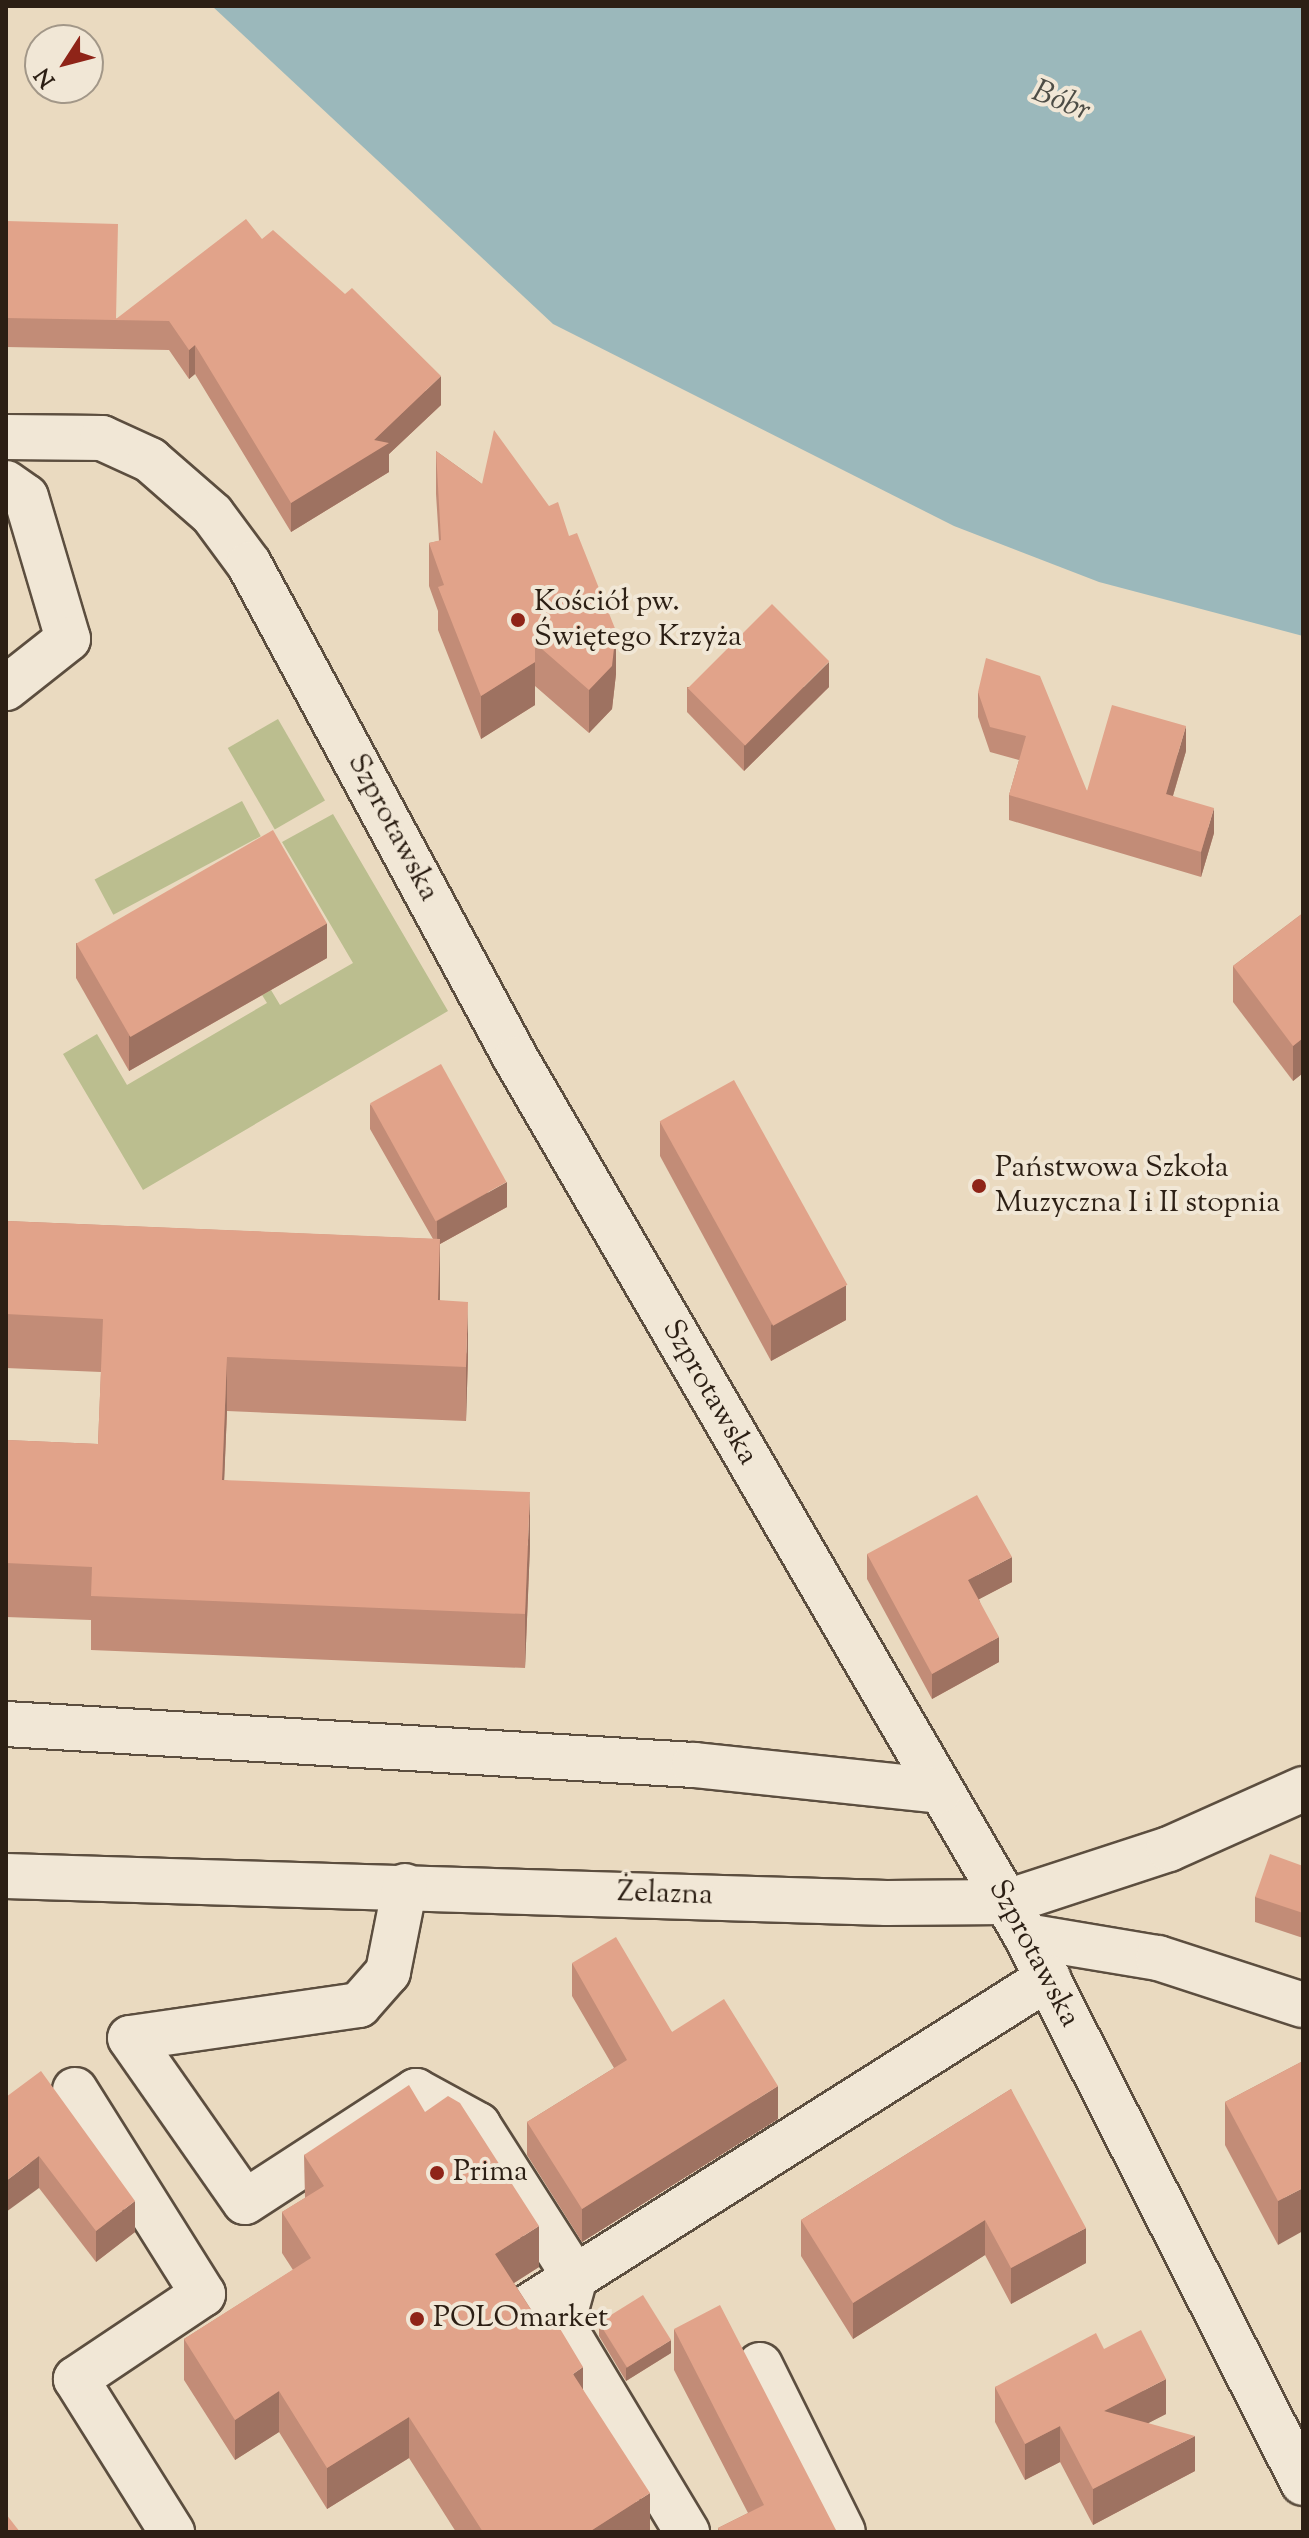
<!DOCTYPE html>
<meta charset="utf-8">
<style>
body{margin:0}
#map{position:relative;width:1309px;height:2538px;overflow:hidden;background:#eadac0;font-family:"Sorts Mill Goudy",serif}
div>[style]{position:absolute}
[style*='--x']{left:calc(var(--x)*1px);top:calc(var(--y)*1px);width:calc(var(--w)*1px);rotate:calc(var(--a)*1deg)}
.green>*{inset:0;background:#bbbe8f;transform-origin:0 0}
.water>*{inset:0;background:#9bb8bb}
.roads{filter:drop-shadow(2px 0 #5c4e3f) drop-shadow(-2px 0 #5c4e3f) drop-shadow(0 2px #5c4e3f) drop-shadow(0 -2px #5c4e3f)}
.minor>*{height:44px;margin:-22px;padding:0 22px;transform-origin:22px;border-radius:22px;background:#f1e7d6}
.wall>*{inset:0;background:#c28c77}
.shaded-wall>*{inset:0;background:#9e7261}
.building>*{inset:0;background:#e1a38a;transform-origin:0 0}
.dots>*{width:22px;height:22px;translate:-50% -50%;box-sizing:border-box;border:4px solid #f1e7d6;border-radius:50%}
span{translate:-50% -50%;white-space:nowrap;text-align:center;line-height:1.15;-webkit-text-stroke:8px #f1e7d6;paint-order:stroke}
.poi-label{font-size:30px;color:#2c1f14}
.left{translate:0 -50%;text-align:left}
.street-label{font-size:30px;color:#2c1f14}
.water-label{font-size:32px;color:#4d4d46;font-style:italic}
.frame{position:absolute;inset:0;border:8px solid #2c1f14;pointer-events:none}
.north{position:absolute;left:24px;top:24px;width:80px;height:80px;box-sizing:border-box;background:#f1e7d6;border:2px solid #a29788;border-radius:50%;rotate:234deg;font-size:22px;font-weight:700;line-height:32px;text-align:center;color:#2c1f14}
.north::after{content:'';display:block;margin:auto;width:28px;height:36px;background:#8f2418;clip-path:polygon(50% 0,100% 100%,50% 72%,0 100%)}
</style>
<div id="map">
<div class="green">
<i style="left:278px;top:719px;width:94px;height:58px;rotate:60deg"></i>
<i style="left:242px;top:801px;width:40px;height:167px;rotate:62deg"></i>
<i style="clip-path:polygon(333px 814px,448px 1011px,143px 1190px,63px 1054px,97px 1034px,127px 1085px,267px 1003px,262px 995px,271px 990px,280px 1005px,353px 963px,282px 842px)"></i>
</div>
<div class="water">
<i style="clip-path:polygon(212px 6px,1303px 6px,1303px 636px,1099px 582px,954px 526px,553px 324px)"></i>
</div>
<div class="roads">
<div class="minor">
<i style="--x:6;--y:437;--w:96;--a:0.6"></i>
<i style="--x:102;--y:438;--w:53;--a:24.6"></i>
<i style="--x:150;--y:460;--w:82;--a:41.1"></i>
<i style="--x:212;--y:514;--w:62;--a:53.5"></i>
<i style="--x:249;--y:564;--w:562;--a:61.66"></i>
<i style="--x:516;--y:1059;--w:1015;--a:59.82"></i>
<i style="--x:1026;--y:1936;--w:613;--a:63.14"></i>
<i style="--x:6;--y:483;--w:24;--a:35"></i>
<i style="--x:26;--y:497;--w:148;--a:73.5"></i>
<i style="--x:68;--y:639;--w:79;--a:141.7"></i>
<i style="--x:6;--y:1724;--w:689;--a:3.41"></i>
<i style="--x:694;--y:1765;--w:247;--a:6"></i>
<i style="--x:6;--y:1876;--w:881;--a:1.76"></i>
<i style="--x:887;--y:1903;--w:120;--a:-0.5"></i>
<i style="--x:1007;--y:1902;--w:170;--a:-18.1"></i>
<i style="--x:1169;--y:1849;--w:147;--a:-24.1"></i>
<i style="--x:405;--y:1886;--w:88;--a:101.2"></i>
<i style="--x:388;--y:1972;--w:44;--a:131.3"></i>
<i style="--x:359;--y:2005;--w:231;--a:171.8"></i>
<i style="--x:130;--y:2038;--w:200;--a:55"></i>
<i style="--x:245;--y:2202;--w:204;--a:-33"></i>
<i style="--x:416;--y:2091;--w:71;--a:28.7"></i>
<i style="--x:478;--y:2125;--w:180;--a:57.5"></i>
<i style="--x:575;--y:2277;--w:49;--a:105.5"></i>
<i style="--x:562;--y:2324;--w:243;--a:59"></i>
<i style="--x:1026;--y:1936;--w:134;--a:9.5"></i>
<i style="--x:1158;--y:1958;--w:152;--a:18"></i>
<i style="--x:75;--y:2090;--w:241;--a:57.9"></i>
<i style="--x:203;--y:2294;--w:153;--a:146.2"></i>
<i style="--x:76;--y:2379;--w:181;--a:57.9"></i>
<i style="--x:531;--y:2305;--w:612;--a:-32.31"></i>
<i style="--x:760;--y:2365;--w:186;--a:63.6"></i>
</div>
</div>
<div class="wall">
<i style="clip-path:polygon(6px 221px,117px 319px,262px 239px,441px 405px,389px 454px,389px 472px,291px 532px,195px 374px,189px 379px,169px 350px,6px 347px)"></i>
<i style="clip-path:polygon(436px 451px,482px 484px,616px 674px,612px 709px,589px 733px,535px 686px,535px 705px,481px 739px,438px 630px,438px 611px,429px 586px,429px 543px,439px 541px,436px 494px)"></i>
<i style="clip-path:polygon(687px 687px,829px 687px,744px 771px,687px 712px)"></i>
<i style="clip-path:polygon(978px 692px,1087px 791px,1186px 751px,1173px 796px,1214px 833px,1201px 877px,1009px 820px,1009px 795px,1019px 760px,990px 752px,978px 717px)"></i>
<i style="clip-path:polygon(1303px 913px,1303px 1073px,1293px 1081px,1233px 1002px,1233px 966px)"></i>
<i style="clip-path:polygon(76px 943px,327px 958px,129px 1071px,76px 978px)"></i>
<i style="clip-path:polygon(370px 1104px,507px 1207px,440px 1244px,440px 1300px,468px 1356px,466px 1421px,227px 1411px,224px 1480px,530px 1546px,525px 1668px,91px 1650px,91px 1620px,6px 1617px,6px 1440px,98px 1444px,101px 1372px,6px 1368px,6px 1221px,433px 1239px,370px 1129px)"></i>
<i style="clip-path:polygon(660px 1121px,846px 1320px,771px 1361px,660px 1156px)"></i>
<i style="clip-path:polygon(867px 1554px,1012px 1582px,979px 1599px,999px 1662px,932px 1699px,867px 1579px)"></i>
<i style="clip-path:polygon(1303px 1866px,1303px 1938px,1255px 1922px,1255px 1897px)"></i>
<i style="clip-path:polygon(572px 1963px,672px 2032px,778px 2119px,582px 2242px,527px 2155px,527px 2122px,614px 2068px,572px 1996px)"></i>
<i style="clip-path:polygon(1303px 2061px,1278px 2245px,1225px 2145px,1225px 2102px)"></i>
<i style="clip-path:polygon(1011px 2089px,1086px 2263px,1011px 2304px,985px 2255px,853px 2339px,801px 2256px,801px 2220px)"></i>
<i style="clip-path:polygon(6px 2097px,135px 2232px,96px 2262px,39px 2188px)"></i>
<i style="clip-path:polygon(425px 2112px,539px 2267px,514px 2283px,583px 2390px,650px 2532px,456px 2532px,409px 2458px,327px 2509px,279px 2432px,235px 2460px,184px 2380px,184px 2339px,293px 2270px,282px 2253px,282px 2212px,305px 2198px,304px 2155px)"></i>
<i style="clip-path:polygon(599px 2323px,671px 2353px,626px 2381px,599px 2336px)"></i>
<i style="clip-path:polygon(674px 2329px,837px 2532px,718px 2532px,718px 2528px,748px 2513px,674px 2370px)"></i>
<i style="clip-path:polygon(1104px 2349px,1166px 2414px,1148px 2423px,1195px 2471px,1093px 2525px,1060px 2462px,1025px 2480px,995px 2422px,995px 2387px)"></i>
</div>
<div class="shaded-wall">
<i style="clip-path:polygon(195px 345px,195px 374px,189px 379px,189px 350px)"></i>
<i style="clip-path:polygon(441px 376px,441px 405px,389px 454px,389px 472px,291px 532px,291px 503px,374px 440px)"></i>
<i style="clip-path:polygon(616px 631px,616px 674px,612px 709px,589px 733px,589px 690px)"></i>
<i style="clip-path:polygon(535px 662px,535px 705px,481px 739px,481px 696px)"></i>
<i style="clip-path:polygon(829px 662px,829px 687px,744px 771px,744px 746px)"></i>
<i style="clip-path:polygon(1186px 726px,1186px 751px,1166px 819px,1166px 794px)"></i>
<i style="clip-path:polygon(1214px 808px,1214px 833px,1201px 877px,1201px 852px)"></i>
<i style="clip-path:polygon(327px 923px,327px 958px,129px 1071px,129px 1036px)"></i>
<i style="clip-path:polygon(1303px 1038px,1303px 1073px,1293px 1081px,1293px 1046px)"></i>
<i style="clip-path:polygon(507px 1182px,507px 1207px,440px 1244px,440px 1293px,438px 1354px,437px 1221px)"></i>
<i style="clip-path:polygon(846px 1285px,846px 1320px,771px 1361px,771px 1325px)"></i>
<i style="clip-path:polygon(468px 1302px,468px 1356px,466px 1421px,466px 1367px)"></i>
<i style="clip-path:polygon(227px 1357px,227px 1411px,222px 1534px,222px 1480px)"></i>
<i style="clip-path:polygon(530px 1492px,530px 1546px,525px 1668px,525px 1614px)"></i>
<i style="clip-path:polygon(1012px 1557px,1012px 1582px,968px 1605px,968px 1580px)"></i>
<i style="clip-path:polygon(999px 1637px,999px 1662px,932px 1699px,932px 1674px)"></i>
<i style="clip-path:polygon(778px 2086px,778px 2119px,582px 2242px,582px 2209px)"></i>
<i style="clip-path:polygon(39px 2156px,39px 2188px,6px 2212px,6px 2181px)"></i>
<i style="clip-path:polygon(1303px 2188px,1303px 2231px,1278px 2245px,1278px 2201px)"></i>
<i style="clip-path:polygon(135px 2201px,135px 2232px,96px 2262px,96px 2231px)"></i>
<i style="clip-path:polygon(985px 2220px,985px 2255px,853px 2339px,853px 2303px)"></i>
<i style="clip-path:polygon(539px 2226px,539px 2267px,495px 2295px,495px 2254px)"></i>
<i style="clip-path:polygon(1086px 2228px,1086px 2263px,1011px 2304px,1011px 2268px)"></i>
<i style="clip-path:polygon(671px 2340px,671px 2353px,626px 2381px,626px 2368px)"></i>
<i style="clip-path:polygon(583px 2367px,583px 2408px,573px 2374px)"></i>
<i style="clip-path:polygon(1166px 2379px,1166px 2414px,1104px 2446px,1104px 2411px)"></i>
<i style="clip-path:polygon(279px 2391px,279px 2432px,235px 2460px,235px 2420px)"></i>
<i style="clip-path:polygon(409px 2417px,409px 2458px,327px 2509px,327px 2468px)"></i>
<i style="clip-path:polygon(1060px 2426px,1060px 2462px,1025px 2480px,1025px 2444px)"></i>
<i style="clip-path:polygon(1195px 2436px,1195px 2471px,1093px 2525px,1093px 2489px)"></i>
<i style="clip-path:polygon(650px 2493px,650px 2532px,589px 2532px)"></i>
</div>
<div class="building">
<i style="clip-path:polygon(246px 219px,262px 239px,273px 230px,345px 294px,352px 288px,441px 376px,374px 440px,389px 443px,291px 503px,195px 345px,189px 350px,169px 321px,6px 318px,6px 221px,118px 224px,116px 319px)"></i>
<i style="clip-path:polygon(494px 430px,549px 506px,558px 502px,569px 536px,577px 533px,616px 631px,612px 666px,589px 690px,535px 643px,535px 662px,481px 696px,438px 587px,444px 585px,429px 543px,441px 540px,436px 451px,482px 484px)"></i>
<i style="left:772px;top:604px;width:81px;height:119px;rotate:45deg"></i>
<i style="clip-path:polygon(986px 658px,1040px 676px,1087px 791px,1112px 705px,1186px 726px,1166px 794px,1214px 808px,1201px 852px,1009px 795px,1026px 736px,990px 727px,978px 692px)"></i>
<i style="left:273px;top:830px;width:108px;height:227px;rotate:60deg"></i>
<i style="clip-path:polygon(1303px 913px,1303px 1038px,1293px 1046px,1233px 966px)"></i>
<i style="left:441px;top:1064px;width:135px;height:81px;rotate:61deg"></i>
<i style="left:734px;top:1080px;width:234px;height:85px;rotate:61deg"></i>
<i style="clip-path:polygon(6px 1221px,440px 1239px,438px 1300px,468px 1302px,466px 1367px,227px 1357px,222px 1480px,530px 1492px,525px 1614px,91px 1596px,92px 1567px,6px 1563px,6px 1440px,98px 1444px,103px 1319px,6px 1314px)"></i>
<i style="clip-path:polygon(977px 1495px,1012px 1557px,968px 1580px,999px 1637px,932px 1674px,867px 1554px)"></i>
<i style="clip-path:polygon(1270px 1854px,1303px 1866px,1303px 1913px,1255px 1897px)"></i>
<i style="clip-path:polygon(616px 1937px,672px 2032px,724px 1999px,778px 2086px,582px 2209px,527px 2122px,627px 2060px,572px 1963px)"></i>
<i style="clip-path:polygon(1303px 2061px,1303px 2188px,1278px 2201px,1225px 2102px)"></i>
<i style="clip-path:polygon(41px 2071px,135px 2201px,96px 2231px,39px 2156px,6px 2181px,6px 2097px)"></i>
<i style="clip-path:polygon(409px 2085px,425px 2112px,448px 2096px,460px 2103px,539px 2226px,495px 2254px,544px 2330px,556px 2322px,583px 2367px,573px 2374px,650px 2493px,589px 2532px,483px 2532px,409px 2417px,327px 2468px,279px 2391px,235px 2420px,184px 2339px,311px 2258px,282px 2212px,324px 2186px,304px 2155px)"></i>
<i style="clip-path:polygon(1011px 2089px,1086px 2228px,1011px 2268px,985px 2220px,853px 2303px,801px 2220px)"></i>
<i style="left:643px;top:2295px;width:53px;height:52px;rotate:58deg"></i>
<i style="clip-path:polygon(720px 2305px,837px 2532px,720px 2532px,718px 2528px,764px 2505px,674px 2329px)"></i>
<i style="clip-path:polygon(1141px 2330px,1166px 2379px,1104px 2411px,1195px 2436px,1093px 2489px,1060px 2426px,1025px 2444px,995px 2387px,1096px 2333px,1104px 2349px)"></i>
<i style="clip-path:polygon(6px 2514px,20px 2532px,6px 2532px)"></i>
</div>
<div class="dots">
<i style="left:518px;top:620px;background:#8f2418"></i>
<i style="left:979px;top:1186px;background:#8f2418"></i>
<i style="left:437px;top:2173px;background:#8f2418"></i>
<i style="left:417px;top:2319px;background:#8f2418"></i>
</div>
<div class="poi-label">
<span class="left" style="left:534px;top:620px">Kościół pw.<br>Świętego Krzyża</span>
<span class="left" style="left:995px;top:1186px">Państwowa Szkoła<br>Muzyczna I i II stopnia</span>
<span class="left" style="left:453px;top:2173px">Prima</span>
<span class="left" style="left:433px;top:2319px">POLOmarket</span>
</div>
<div class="street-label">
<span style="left:392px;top:828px;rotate:62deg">Szprotawska</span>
<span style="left:709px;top:1393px;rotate:60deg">Szprotawska</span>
<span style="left:665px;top:1895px;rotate:2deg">Żelazna</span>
<span style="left:1033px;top:1954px;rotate:62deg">Szprotawska</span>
</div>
<div class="water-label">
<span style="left:1061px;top:102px;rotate:22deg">Bóbr</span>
</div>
<div class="frame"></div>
<div class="north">N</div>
</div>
